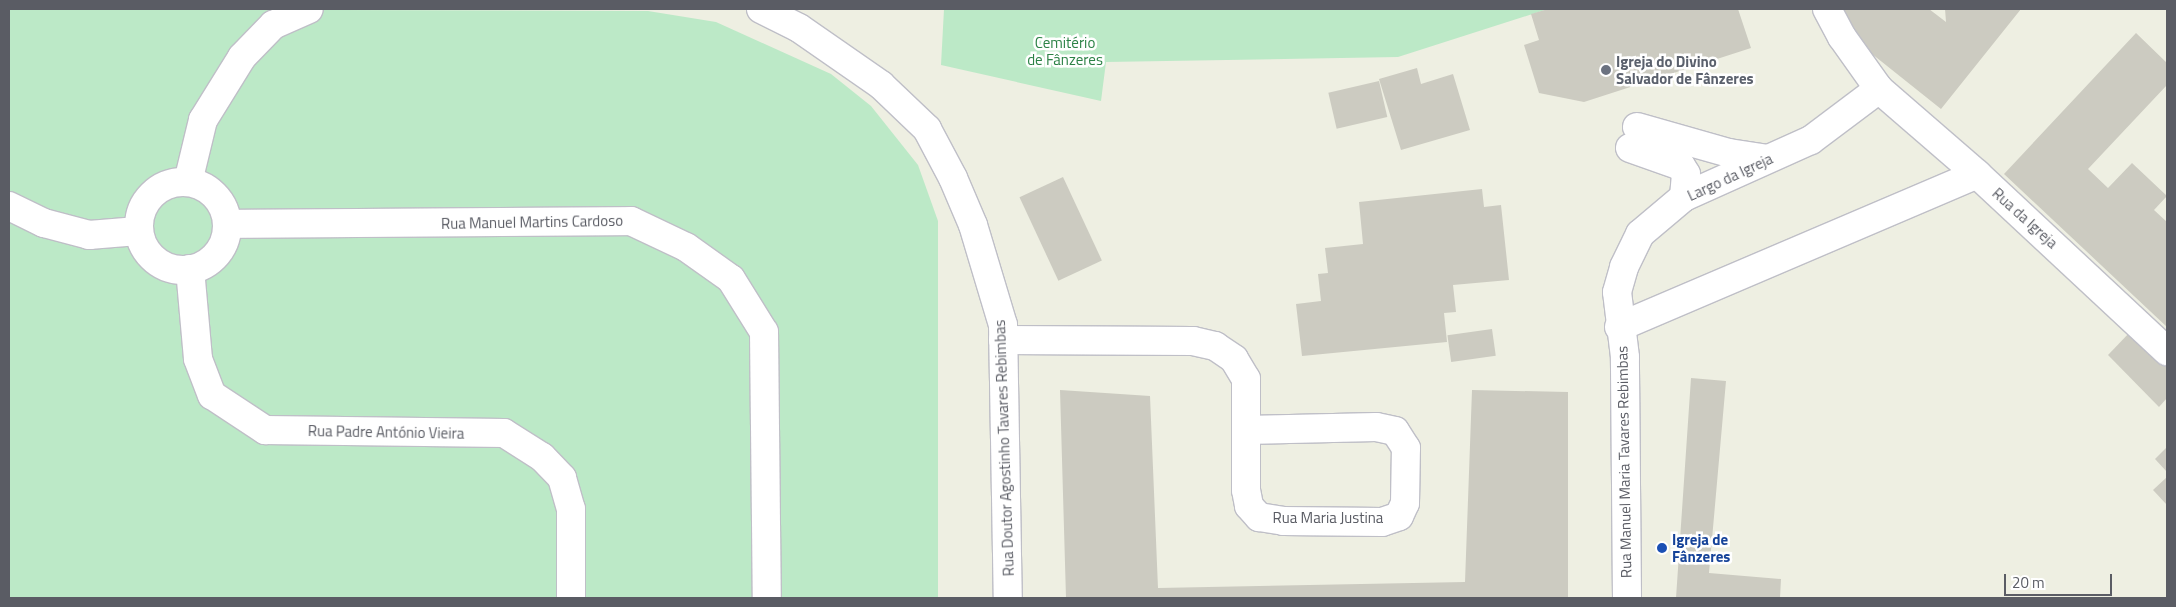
<!DOCTYPE html>
<meta charset="utf-8">
<style>
body{margin:0}
#map{position:relative;width:2176px;height:607px;overflow:hidden;background:#eeefe2;font-family:"Titillium Web",sans-serif}
div>[style]{position:absolute}
[style*='--x']{left:calc(var(--x)*1px);top:calc(var(--y)*1px);width:calc(var(--w)*1px);rotate:calc(var(--a)*1deg)}
.green>*{inset:0;background:#bce9c7}
.building>*{inset:0;background:#cccbc1;transform-origin:0 0}
.roads{filter:drop-shadow(1px 0 #bfbfc7) drop-shadow(-1px 0 #bfbfc7) drop-shadow(0 1px #bfbfc7) drop-shadow(0 -1px #bfbfc7)}
.minor>*{height:28px;margin:-14px;padding:0 14px;transform-origin:14px;border-radius:14px;background:#fff}
.minor>.ring{margin:-14px;padding:0;box-sizing:content-box;background:none;border:28px solid #fff;border-radius:50%}
.dots>*{width:14px;height:14px;translate:-50% -50%;box-sizing:border-box;border:2px solid #fff;border-radius:50%}
span{translate:-50% -50%;white-space:nowrap;text-align:center;line-height:1.15;-webkit-text-stroke:5px #fff;paint-order:stroke}
.park-label{font-size:15px;color:#2c8246}
.worship-label{font-size:15px;color:#5b616d;font-weight:700}
.left{translate:0 -50%;text-align:left}
.street-label{font-size:15px;color:#5a5c64}
.transit-label{font-size:15px;color:#164399;font-weight:700}
.frame{position:absolute;inset:0;border:10px solid #5a5c64;pointer-events:none}
.scale{position:absolute;left:2004px;top:574px;width:108px;height:22px;box-sizing:border-box;border:2px solid #5a5c64;border-top:0;padding-left:6px;font-size:15px;line-height:18px;white-space:nowrap;color:#5a5c64;-webkit-text-stroke:4px #fff;paint-order:stroke}
</style>
<div id="map">
<div class="green">
<i style="clip-path:polygon(9px 9px,648px 11px,716px 22px,831px 74px,871px 106px,918px 165px,938px 221px,938px 598px,9px 598px)"></i>
<i style="clip-path:polygon(944px 9px,1548px 9px,1398px 57px,1106px 62px,1101px 101px,941px 65px)"></i>
</div>
<div class="building">
<i style="clip-path:polygon(1548px 9px,1738px 9px,1751px 48px,1584px 102px,1539px 93px,1524px 45px,1539px 40px,1531px 14px)"></i>
<i style="clip-path:polygon(1842px 9px,1929px 9px,1946px 22px,1945px 9px,2021px 9px,1941px 109px,1862px 46px)"></i>
<i style="clip-path:polygon(2136px 33px,2167px 63px,2167px 85px,2088px 169px,2108px 188px,2132px 163px,2167px 196px,2154px 210px,2167px 222px,2167px 327px,2004px 174px)"></i>
<i style="clip-path:polygon(1417px 68px,1421px 84px,1453px 74px,1470px 130px,1401px 150px,1379px 79px)"></i>
<i style="left:1379px;top:81px;width:37px;height:52px;rotate:77deg"></i>
<i style="left:1063px;top:177px;width:92px;height:48px;rotate:65deg"></i>
<i style="clip-path:polygon(1482px 189px,1484px 207px,1501px 205px,1509px 280px,1453px 285px,1456px 312px,1444px 313px,1447px 342px,1302px 356px,1296px 304px,1321px 301px,1318px 274px,1328px 273px,1325px 248px,1363px 244px,1359px 202px)"></i>
<i style="left:1492px;top:329px;width:27px;height:45px;rotate:82deg"></i>
<i style="clip-path:polygon(2132px 330px,2167px 366px,2167px 398px,2159px 407px,2108px 355px)"></i>
<i style="clip-path:polygon(1691px 378px,1726px 381px,1709px 573px,1781px 579px,1780px 598px,1676px 598px)"></i>
<i style="clip-path:polygon(1060px 390px,1150px 396px,1158px 588px,1465px 582px,1472px 390px,1568px 392px,1568px 598px,1066px 598px)"></i>
<i style="clip-path:polygon(2167px 447px,2167px 472px,2155px 459px)"></i>
<i style="clip-path:polygon(2167px 477px,2167px 505px,2153px 490px)"></i>
</div>
<div class="roads">
<div class="minor">
<i style="--x:761;--y:9;--w:42;--a:26.6"></i>
<i style="--x:799;--y:28;--w:100;--a:34.8"></i>
<i style="--x:881;--y:85;--w:64;--a:43.7"></i>
<i style="--x:927;--y:129;--w:55;--a:62"></i>
<i style="--x:953;--y:178;--w:51;--a:66.9"></i>
<i style="--x:973;--y:225;--w:104;--a:73.3"></i>
<i style="--x:1003;--y:325;--w:273;--a:89"></i>
<i style="--x:1827;--y:9;--w:32;--a:62"></i>
<i style="--x:1842;--y:37;--w:64;--a:54.6"></i>
<i style="--x:1879;--y:89;--w:130;--a:40.9"></i>
<i style="--x:1977;--y:174;--w:260;--a:43"></i>
<i style="--x:1637;--y:127;--w:96;--a:15.8"></i>
<i style="--x:1729;--y:153;--w:38;--a:9"></i>
<i style="--x:1630;--y:148;--w:54;--a:19.4"></i>
<i style="--x:1681;--y:166;--w:9;--a:58"></i>
<i style="--x:1686;--y:174;--w:23;--a:95"></i>
<i class="ring" style="left:139px;top:182px;width:60px;height:60px"></i>
<i style="--x:188;--y:182;--w:64;--a:-76.4"></i>
<i style="--x:203;--y:120;--w:74;--a:-58.2"></i>
<i style="--x:242;--y:57;--w:45;--a:-45.9"></i>
<i style="--x:273;--y:25;--w:39;--a:-24"></i>
<i style="--x:9;--y:206;--w:39;--a:26"></i>
<i style="--x:44;--y:223;--w:47;--a:14.9"></i>
<i style="--x:89;--y:235;--w:49;--a:-4.7"></i>
<i style="--x:228;--y:224;--w:403;--a:-0.4"></i>
<i style="--x:631;--y:221;--w:61;--a:25.3"></i>
<i style="--x:686;--y:247;--w:55;--a:35.4"></i>
<i style="--x:731;--y:279;--w:62;--a:58.1"></i>
<i style="--x:764;--y:332;--w:266;--a:89.4"></i>
<i style="--x:190;--y:269;--w:90;--a:84.9"></i>
<i style="--x:198;--y:359;--w:39;--a:69"></i>
<i style="--x:212;--y:395;--w:64;--a:33.4"></i>
<i style="--x:265;--y:430;--w:239;--a:0.7"></i>
<i style="--x:504;--y:433;--w:45;--a:32.3"></i>
<i style="--x:542;--y:457;--w:29;--a:46"></i>
<i style="--x:562;--y:478;--w:32;--a:74"></i>
<i style="--x:571;--y:509;--w:89;--a:90"></i>
<i style="--x:1619;--y:327;--w:389;--a:-23.1"></i>
<i style="--x:1003;--y:340;--w:190;--a:0.3"></i>
<i style="--x:1193;--y:341;--w:23;--a:13"></i>
<i style="--x:1215;--y:346;--w:23;--a:34"></i>
<i style="--x:1234;--y:359;--w:23;--a:59"></i>
<i style="--x:1246;--y:379;--w:111;--a:90"></i>
<i style="--x:1246;--y:490;--w:16;--a:79"></i>
<i style="--x:1249;--y:506;--w:15;--a:48"></i>
<i style="--x:1259;--y:517;--w:24;--a:9"></i>
<i style="--x:1283;--y:521;--w:99;--a:0.6"></i>
<i style="--x:1382;--y:522;--w:18;--a:-19"></i>
<i style="--x:1399;--y:516;--w:14;--a:-65"></i>
<i style="--x:1405;--y:503;--w:55;--a:-89"></i>
<i style="--x:1406;--y:448;--w:20;--a:-123"></i>
<i style="--x:1395;--y:431;--w:19;--a:-168"></i>
<i style="--x:1376;--y:427;--w:130;--a:178.7"></i>
<i style="--x:1627;--y:598;--w:241;--a:-90.5"></i>
<i style="--x:1625;--y:357;--w:65;--a:-97"></i>
<i style="--x:1617;--y:292;--w:26;--a:-74"></i>
<i style="--x:1624;--y:267;--w:37;--a:-64"></i>
<i style="--x:1640;--y:234;--w:57;--a:-40.1"></i>
<i style="--x:1684;--y:197;--w:139;--a:-24.2"></i>
<i style="--x:1811;--y:140;--w:85;--a:-36.9"></i>
</div>
</div>
<div class="dots">
<i style="left:1606px;top:70px;background:#6b7280"></i>
<i style="left:1662px;top:548px;background:#1a4fb4"></i>
</div>
<div class="park-label">
<span style="left:1065px;top:51px">Cemitério<br>de Fânzeres</span>
</div>
<div class="worship-label">
<span class="left" style="left:1616px;top:70px">Igreja do Divino<br>Salvador de Fânzeres</span>
</div>
<div class="street-label">
<span style="left:1730px;top:177px;rotate:-25deg">Largo da Igreja</span>
<span style="left:2025px;top:218px;rotate:42deg">Rua da Igreja</span>
<span style="left:532px;top:222px;rotate:-1deg">Rua Manuel Martins Cardoso</span>
<span style="left:386px;top:432px;rotate:1deg">Rua Padre António Vieira</span>
<span style="left:1004px;top:448px;rotate:-92deg">Rua Doutor Agostinho Tavares Rebimbas</span>
<span style="left:1624px;top:462px;rotate:-91deg">Rua Manuel Maria Tavares Rebimbas</span>
<span style="left:1328px;top:518px">Rua Maria Justina</span>
</div>
<div class="transit-label">
<span class="left" style="left:1672px;top:548px">Igreja de<br>Fânzeres</span>
</div>
<div class="frame"></div>
<div class="scale">20 m</div>
</div>
